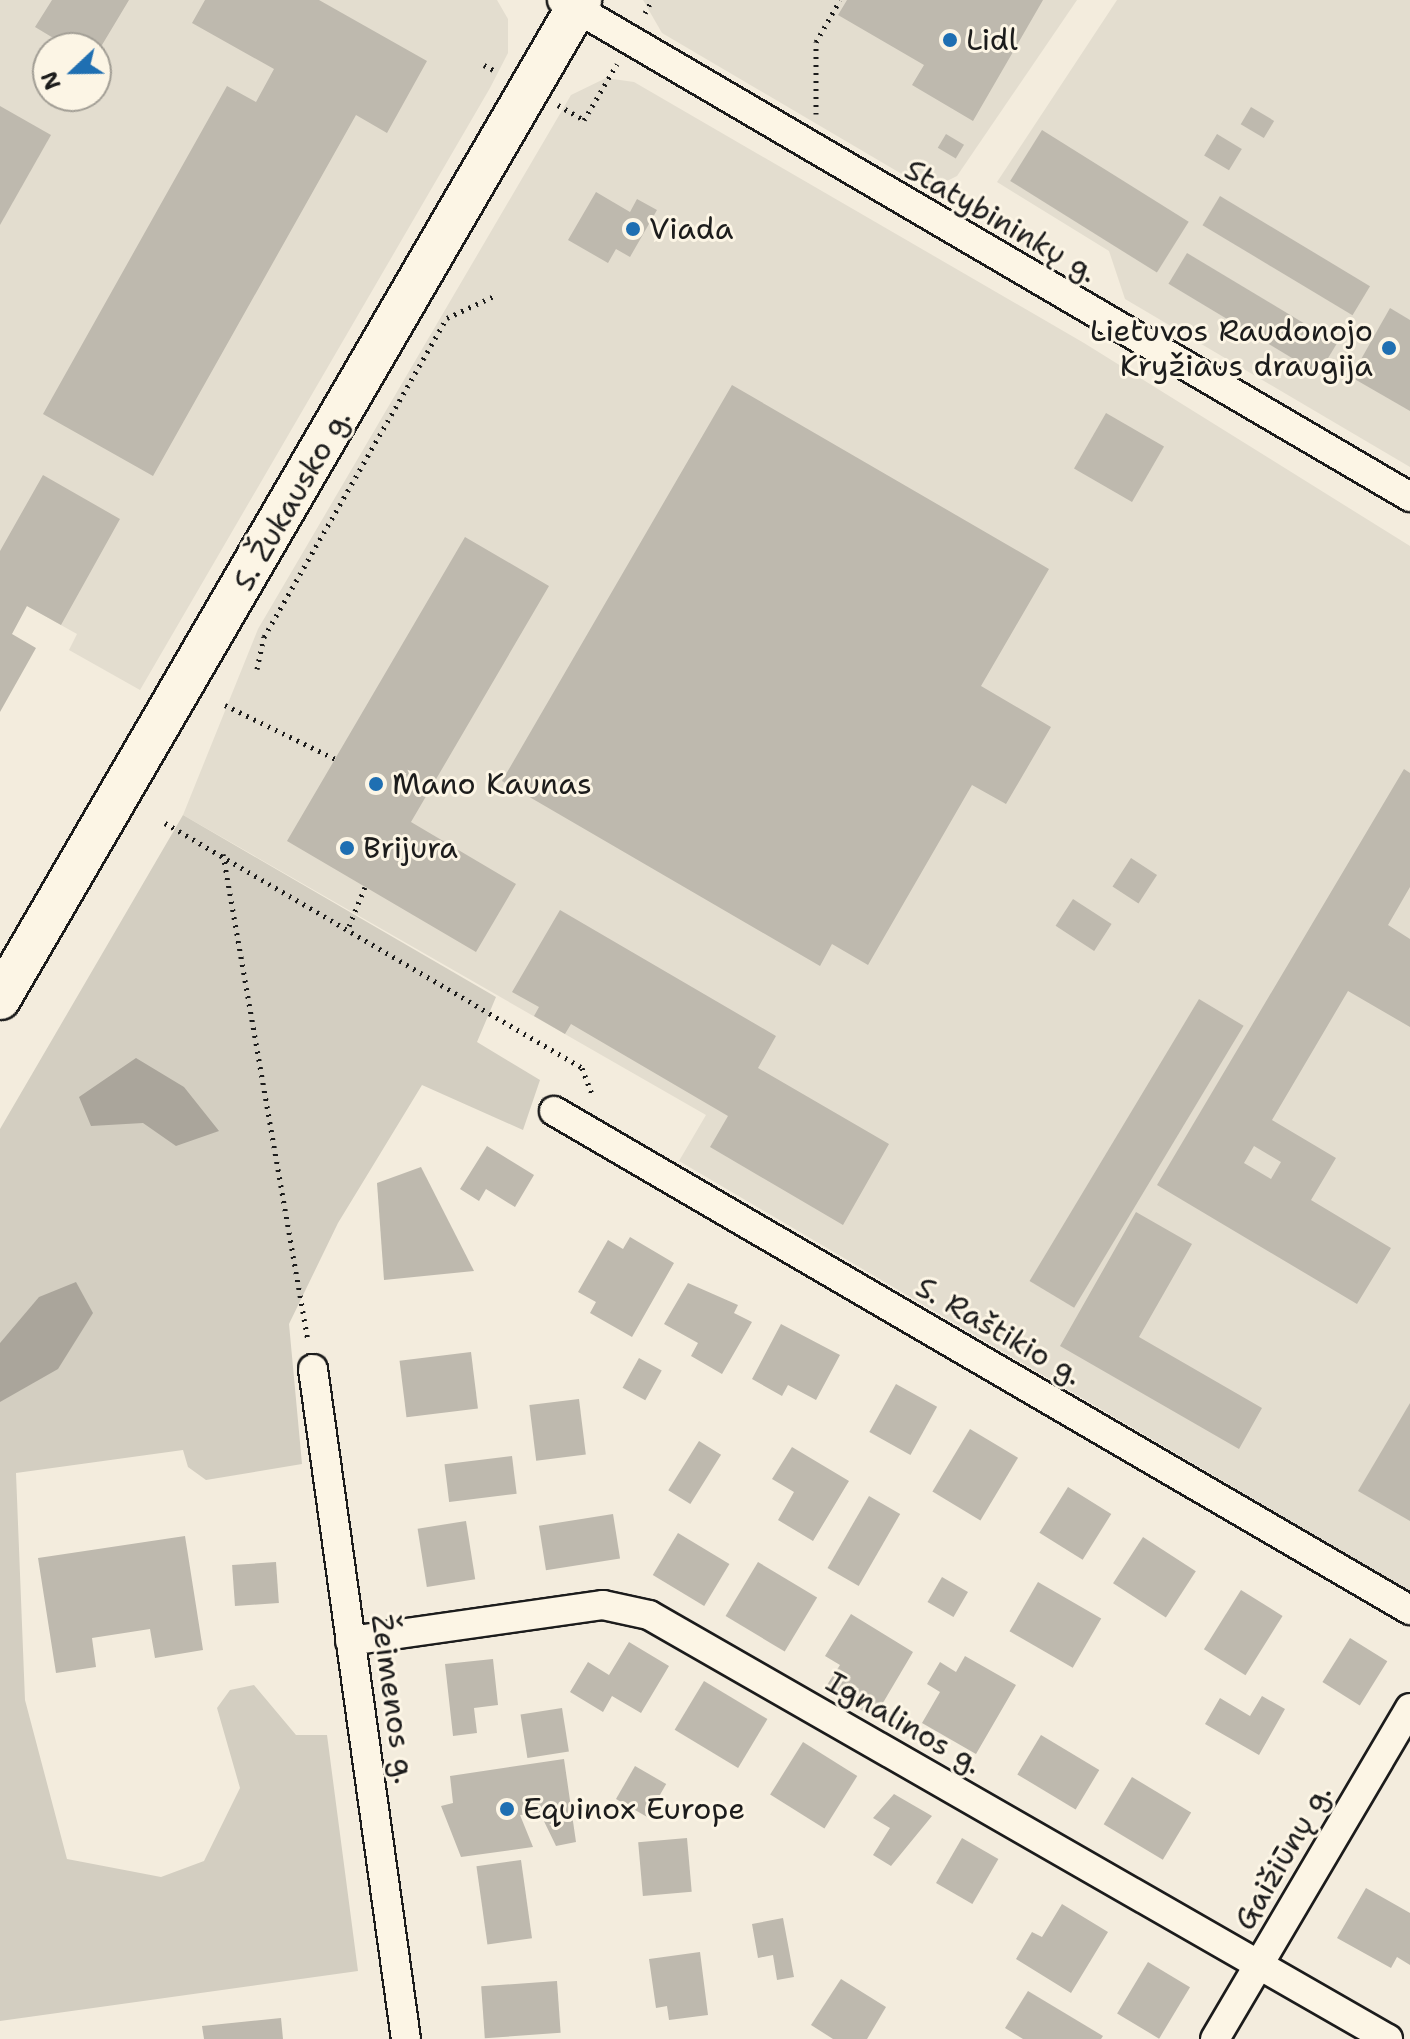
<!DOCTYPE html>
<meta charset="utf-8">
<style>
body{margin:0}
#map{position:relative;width:1410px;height:2039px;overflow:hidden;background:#f3ecdd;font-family:"Shantell Sans",sans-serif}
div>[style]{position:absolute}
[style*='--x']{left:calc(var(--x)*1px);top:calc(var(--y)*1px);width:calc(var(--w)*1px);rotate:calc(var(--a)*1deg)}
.built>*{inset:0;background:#e3ddcf}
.green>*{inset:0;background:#d3cec1}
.water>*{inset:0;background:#aaa59b}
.building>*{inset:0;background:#beb9ae;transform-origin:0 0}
.path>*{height:5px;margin-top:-2.5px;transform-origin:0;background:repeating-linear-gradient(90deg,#1c1c1c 0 2px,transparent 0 8px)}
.roads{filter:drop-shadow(2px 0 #1c1c1c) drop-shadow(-2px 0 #1c1c1c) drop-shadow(0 2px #1c1c1c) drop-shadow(0 -2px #1c1c1c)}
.street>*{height:28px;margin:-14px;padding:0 14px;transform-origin:14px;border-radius:14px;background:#fcf5e5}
.secondary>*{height:40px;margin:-20px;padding:0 20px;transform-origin:20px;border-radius:20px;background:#fcf5e5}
.dots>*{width:22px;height:22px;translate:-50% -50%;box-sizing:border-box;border:4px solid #fcf5e5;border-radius:50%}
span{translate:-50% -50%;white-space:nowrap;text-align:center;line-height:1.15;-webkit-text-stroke:6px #fcf5e5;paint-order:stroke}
.poi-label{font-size:30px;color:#1c1c1c}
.left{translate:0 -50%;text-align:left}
.right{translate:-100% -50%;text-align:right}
.street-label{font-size:30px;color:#1c1c1c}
.north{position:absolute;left:32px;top:32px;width:80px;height:80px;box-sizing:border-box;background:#fcf5e5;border:2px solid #a29e95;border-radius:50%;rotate:248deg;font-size:22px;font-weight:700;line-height:32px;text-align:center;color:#1c1c1c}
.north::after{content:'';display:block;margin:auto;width:28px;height:36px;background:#1f6fb2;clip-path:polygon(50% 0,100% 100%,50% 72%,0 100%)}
</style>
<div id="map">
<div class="built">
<i style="clip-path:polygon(evenodd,0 0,497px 0,508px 19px,508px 53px,490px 88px,140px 690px,69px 650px,77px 634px,0 591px,0 0,48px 48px,96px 48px,96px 96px,48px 96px,48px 48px)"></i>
<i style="clip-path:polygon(643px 0,1077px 0,957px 176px,929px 190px,662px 33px)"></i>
<i style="clip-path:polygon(1117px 0,1410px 0,1410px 467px,1125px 299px,1109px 251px,997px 182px)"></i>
<i style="clip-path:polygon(606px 78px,634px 82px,1084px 343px,1410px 546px,1410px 1591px,679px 1161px,706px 1115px,183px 815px,258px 629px,571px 95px)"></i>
</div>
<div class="green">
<i style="clip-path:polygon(183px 815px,496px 997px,477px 1042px,540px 1080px,523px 1130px,422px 1085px,338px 1223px,289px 1324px,302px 1464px,206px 1480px,188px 1467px,183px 1450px,16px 1473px,25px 1700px,67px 1859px,161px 1877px,204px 1861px,240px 1788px,217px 1708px,230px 1690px,254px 1685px,296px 1735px,327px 1735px,358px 1971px,0 2021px,0 1129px)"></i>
</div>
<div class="water">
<i style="clip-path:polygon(136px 1058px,184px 1087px,219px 1131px,176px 1146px,143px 1123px,91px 1126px,79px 1097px)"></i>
<i style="clip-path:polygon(76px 1282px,93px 1313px,58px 1369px,0 1402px,0 1343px,39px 1297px)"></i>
</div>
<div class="building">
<i style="clip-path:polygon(52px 0,129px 0,96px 55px,96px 48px,70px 48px,35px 27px)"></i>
<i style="clip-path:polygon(205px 0,319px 0,427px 61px,387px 133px,356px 115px,153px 476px,43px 414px,227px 86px,256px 102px,274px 69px,192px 23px)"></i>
<i style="clip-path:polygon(847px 0,1043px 0,973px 121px,912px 85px,924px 65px,838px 15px)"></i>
<i style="clip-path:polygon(0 106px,51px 135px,0 225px)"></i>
<i style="left:1251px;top:107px;width:27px;height:20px;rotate:31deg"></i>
<i style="left:1042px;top:130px;width:173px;height:60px;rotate:32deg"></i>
<i style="left:946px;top:134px;width:21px;height:16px;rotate:31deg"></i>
<i style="left:1217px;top:134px;width:29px;height:25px;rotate:31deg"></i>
<i style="clip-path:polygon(596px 192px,630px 212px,637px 199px,657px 210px,630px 257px,616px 249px,608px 263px,568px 240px)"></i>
<i style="left:1220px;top:196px;width:175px;height:34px;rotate:31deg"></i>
<i style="left:1187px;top:253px;width:175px;height:36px;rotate:31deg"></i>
<i style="clip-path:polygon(1390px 308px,1410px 320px,1410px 411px,1351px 377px)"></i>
<i style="clip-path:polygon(732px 385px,1049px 569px,981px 686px,1051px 727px,1006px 804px,972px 785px,868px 965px,832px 944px,820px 966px,502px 781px)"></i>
<i style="left:1106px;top:413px;width:67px;height:64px;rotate:30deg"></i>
<i style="clip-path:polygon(43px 475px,120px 519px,61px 625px,27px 606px,12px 634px,36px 648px,0 712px,0 551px)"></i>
<i style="clip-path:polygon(465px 537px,549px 586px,411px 822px,516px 884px,476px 952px,287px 841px)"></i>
<i style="clip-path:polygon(evenodd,1404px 769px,1410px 773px,1410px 887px,1388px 925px,1410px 939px,1410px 1027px,1348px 991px,1272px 1120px,1336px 1158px,1311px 1200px,1391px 1248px,1357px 1304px,1157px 1185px,1404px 769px,1254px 1146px,1281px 1162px,1271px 1179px,1244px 1163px,1254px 1146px)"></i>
<i style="left:1131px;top:858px;width:31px;height:34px;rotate:33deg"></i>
<i style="left:1073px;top:899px;width:46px;height:32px;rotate:33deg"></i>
<i style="clip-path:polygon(560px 910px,776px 1036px,758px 1068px,889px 1144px,843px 1225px,710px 1147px,728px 1116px,571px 1024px,565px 1034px,534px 1016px,539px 1007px,512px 992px)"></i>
<i style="left:1199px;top:999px;width:52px;height:329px;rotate:31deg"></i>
<i style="clip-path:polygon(487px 1146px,534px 1175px,515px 1207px,486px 1189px,479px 1201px,460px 1189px)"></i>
<i style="clip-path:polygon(421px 1167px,474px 1271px,384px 1280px,377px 1183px)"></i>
<i style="clip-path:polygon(1136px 1212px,1192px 1244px,1139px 1337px,1262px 1408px,1239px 1449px,1060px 1346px)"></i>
<i style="clip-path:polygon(630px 1237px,674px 1263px,632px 1337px,590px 1313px,596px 1302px,578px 1292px,608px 1240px,623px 1249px)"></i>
<i style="clip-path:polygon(688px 1283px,738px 1305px,734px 1313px,752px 1322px,722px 1374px,691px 1356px,698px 1343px,664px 1324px)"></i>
<i style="clip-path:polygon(781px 1324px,840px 1355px,816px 1400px,788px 1385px,782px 1396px,752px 1379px)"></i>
<i style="left:471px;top:1352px;width:57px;height:72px;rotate:83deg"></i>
<i style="left:639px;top:1358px;width:26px;height:34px;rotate:29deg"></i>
<i style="left:896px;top:1384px;width:47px;height:55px;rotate:29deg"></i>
<i style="left:579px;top:1399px;width:56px;height:50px;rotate:83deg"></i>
<i style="clip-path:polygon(1410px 1403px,1410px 1521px,1358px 1491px)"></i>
<i style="left:970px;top:1429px;width:56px;height:73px;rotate:31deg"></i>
<i style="left:699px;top:1441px;width:26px;height:58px;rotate:32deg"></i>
<i style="clip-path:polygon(792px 1447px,849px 1481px,813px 1541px,778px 1520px,794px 1492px,772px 1479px)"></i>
<i style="left:512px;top:1456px;width:38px;height:68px;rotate:83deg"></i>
<i style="left:1068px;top:1487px;width:51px;height:54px;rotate:32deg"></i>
<i style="left:869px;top:1496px;width:36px;height:83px;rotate:30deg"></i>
<i style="left:613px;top:1514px;width:45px;height:75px;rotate:81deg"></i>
<i style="left:466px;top:1521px;width:59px;height:49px;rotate:81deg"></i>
<i style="left:678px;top:1533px;width:60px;height:49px;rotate:31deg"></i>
<i style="clip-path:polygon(185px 1536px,203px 1650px,155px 1658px,150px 1629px,92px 1638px,96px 1667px,56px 1673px,38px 1558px)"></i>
<i style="left:1143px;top:1537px;width:63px;height:55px;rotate:33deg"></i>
<i style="left:276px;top:1562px;width:41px;height:44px;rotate:86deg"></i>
<i style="left:758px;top:1562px;width:69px;height:63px;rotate:31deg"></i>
<i style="left:942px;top:1577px;width:30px;height:29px;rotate:30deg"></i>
<i style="left:1038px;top:1582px;width:73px;height:57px;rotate:30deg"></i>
<i style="left:1241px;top:1590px;width:49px;height:70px;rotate:32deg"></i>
<i style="clip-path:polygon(851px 1614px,913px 1652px,874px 1718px,825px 1688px,840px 1665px,825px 1656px)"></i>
<i style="left:1350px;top:1638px;width:44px;height:52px;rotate:32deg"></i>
<i style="clip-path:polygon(629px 1642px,669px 1666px,641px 1713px,612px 1696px,603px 1712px,570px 1692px,588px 1662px,609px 1675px)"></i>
<i style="clip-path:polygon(965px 1656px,1016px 1685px,976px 1754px,922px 1723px,940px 1692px,927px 1684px,940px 1662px,956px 1672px)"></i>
<i style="clip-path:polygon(493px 1659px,498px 1705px,474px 1708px,477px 1733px,453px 1736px,445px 1664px)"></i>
<i style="left:704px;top:1681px;width:74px;height:57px;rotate:31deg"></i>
<i style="clip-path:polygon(1262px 1696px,1285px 1709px,1259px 1755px,1205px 1724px,1220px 1698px,1250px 1716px)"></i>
<i style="left:562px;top:1708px;width:44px;height:42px;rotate:81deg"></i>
<i style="left:1041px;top:1735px;width:68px;height:46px;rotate:31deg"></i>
<i style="left:803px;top:1742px;width:64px;height:62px;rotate:32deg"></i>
<i style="clip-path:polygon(564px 1759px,576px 1842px,556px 1846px,540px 1813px,520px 1815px,533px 1847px,461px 1857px,441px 1806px,453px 1803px,450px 1776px)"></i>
<i style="left:635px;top:1766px;width:36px;height:38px;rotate:30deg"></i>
<i style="left:1132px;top:1777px;width:69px;height:55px;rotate:31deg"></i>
<i style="clip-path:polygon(894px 1794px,932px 1816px,891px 1866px,873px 1855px,890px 1828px,873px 1818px)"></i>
<i style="left:687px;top:1838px;width:54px;height:49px;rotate:85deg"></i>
<i style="left:962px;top:1838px;width:42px;height:52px;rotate:30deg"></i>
<i style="left:521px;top:1860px;width:79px;height:45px;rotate:82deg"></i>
<i style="clip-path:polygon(1366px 1888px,1410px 1913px,1410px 1965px,1397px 1957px,1391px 1968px,1337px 1938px)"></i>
<i style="clip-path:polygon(1062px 1904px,1108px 1932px,1071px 1993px,1016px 1959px,1032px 1932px,1042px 1937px)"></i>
<i style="clip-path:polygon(783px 1918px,794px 1977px,777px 1980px,773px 1955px,758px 1958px,752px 1924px)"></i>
<i style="clip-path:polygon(700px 1952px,708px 2015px,669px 2020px,667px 2006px,656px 2008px,649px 1959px)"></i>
<i style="left:1148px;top:1962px;width:49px;height:60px;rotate:31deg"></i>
<i style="clip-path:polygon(841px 1979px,886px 2007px,867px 2039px,833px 2039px,811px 2025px)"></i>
<i style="left:557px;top:1981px;width:52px;height:76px;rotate:86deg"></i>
<i style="clip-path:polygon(1028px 1991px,1103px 2036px,1101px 2039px,1023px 2039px,1005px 2028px)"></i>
<i style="clip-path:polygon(281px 2018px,283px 2039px,204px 2039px,202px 2026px)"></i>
</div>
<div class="path">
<i style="--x:645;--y:13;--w:15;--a:-62"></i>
<i style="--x:484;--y:65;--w:15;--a:28"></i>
<i style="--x:558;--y:105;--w:30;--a:30"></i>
<i style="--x:584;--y:120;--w:65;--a:-59.5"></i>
<i style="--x:816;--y:114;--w:72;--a:-90"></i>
<i style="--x:816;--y:42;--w:48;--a:-60.3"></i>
<i style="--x:257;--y:669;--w:33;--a:-78"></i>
<i style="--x:264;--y:637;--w:368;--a:-60.2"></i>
<i style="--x:447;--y:318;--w:52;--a:-25.1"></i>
<i style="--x:225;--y:705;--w:123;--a:26.1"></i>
<i style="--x:165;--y:823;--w:484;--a:30.4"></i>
<i style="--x:582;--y:1068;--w:31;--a:69"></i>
<i style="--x:223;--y:854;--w:493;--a:80.1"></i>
<i style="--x:349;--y:926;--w:42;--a:-67.7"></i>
</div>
<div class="roads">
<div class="street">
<i style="--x:562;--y:0;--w:983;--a:30.37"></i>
<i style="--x:554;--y:1111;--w:991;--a:30.24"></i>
<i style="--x:313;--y:1369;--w:676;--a:82.1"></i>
<i style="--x:350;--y:1641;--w:256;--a:-8.1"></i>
<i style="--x:603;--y:1605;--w:47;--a:12.3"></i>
<i style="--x:649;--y:1615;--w:852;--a:29.84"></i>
<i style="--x:1215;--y:2039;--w:384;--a:-59.5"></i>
</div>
<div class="secondary">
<i style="--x:0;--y:999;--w:1156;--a:-59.82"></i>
</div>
</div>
<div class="dots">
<i style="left:950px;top:40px;background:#1f6fb2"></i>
<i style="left:633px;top:229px;background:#1f6fb2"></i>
<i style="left:1389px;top:348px;background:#1f6fb2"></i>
<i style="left:376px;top:784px;background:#1f6fb2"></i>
<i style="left:347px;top:848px;background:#1f6fb2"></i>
<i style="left:507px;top:1809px;background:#1f6fb2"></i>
</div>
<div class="poi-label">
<span class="left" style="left:966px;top:40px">Lidl</span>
<span class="left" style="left:649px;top:229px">Viada</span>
<span class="right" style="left:1373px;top:348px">Lietuvos Raudonojo<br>Kryžiaus draugija</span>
<span class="left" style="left:392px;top:784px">Mano Kaunas</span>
<span class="left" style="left:363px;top:848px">Brijura</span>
<span class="left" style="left:523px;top:1809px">Equinox Europe</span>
</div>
<div class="street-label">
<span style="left:1001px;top:221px;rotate:30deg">Statybininkų g.</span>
<span style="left:292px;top:500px;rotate:-60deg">S. Žukausko g.</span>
<span style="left:999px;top:1331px;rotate:30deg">S. Raštikio g.</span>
<span style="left:393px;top:1699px;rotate:82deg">Žeimenos g.</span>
<span style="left:904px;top:1723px;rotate:30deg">Ignalinos g.</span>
<span style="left:1283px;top:1857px;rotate:-60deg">Gaižiūnų g.</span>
</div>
<div class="north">N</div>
</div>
